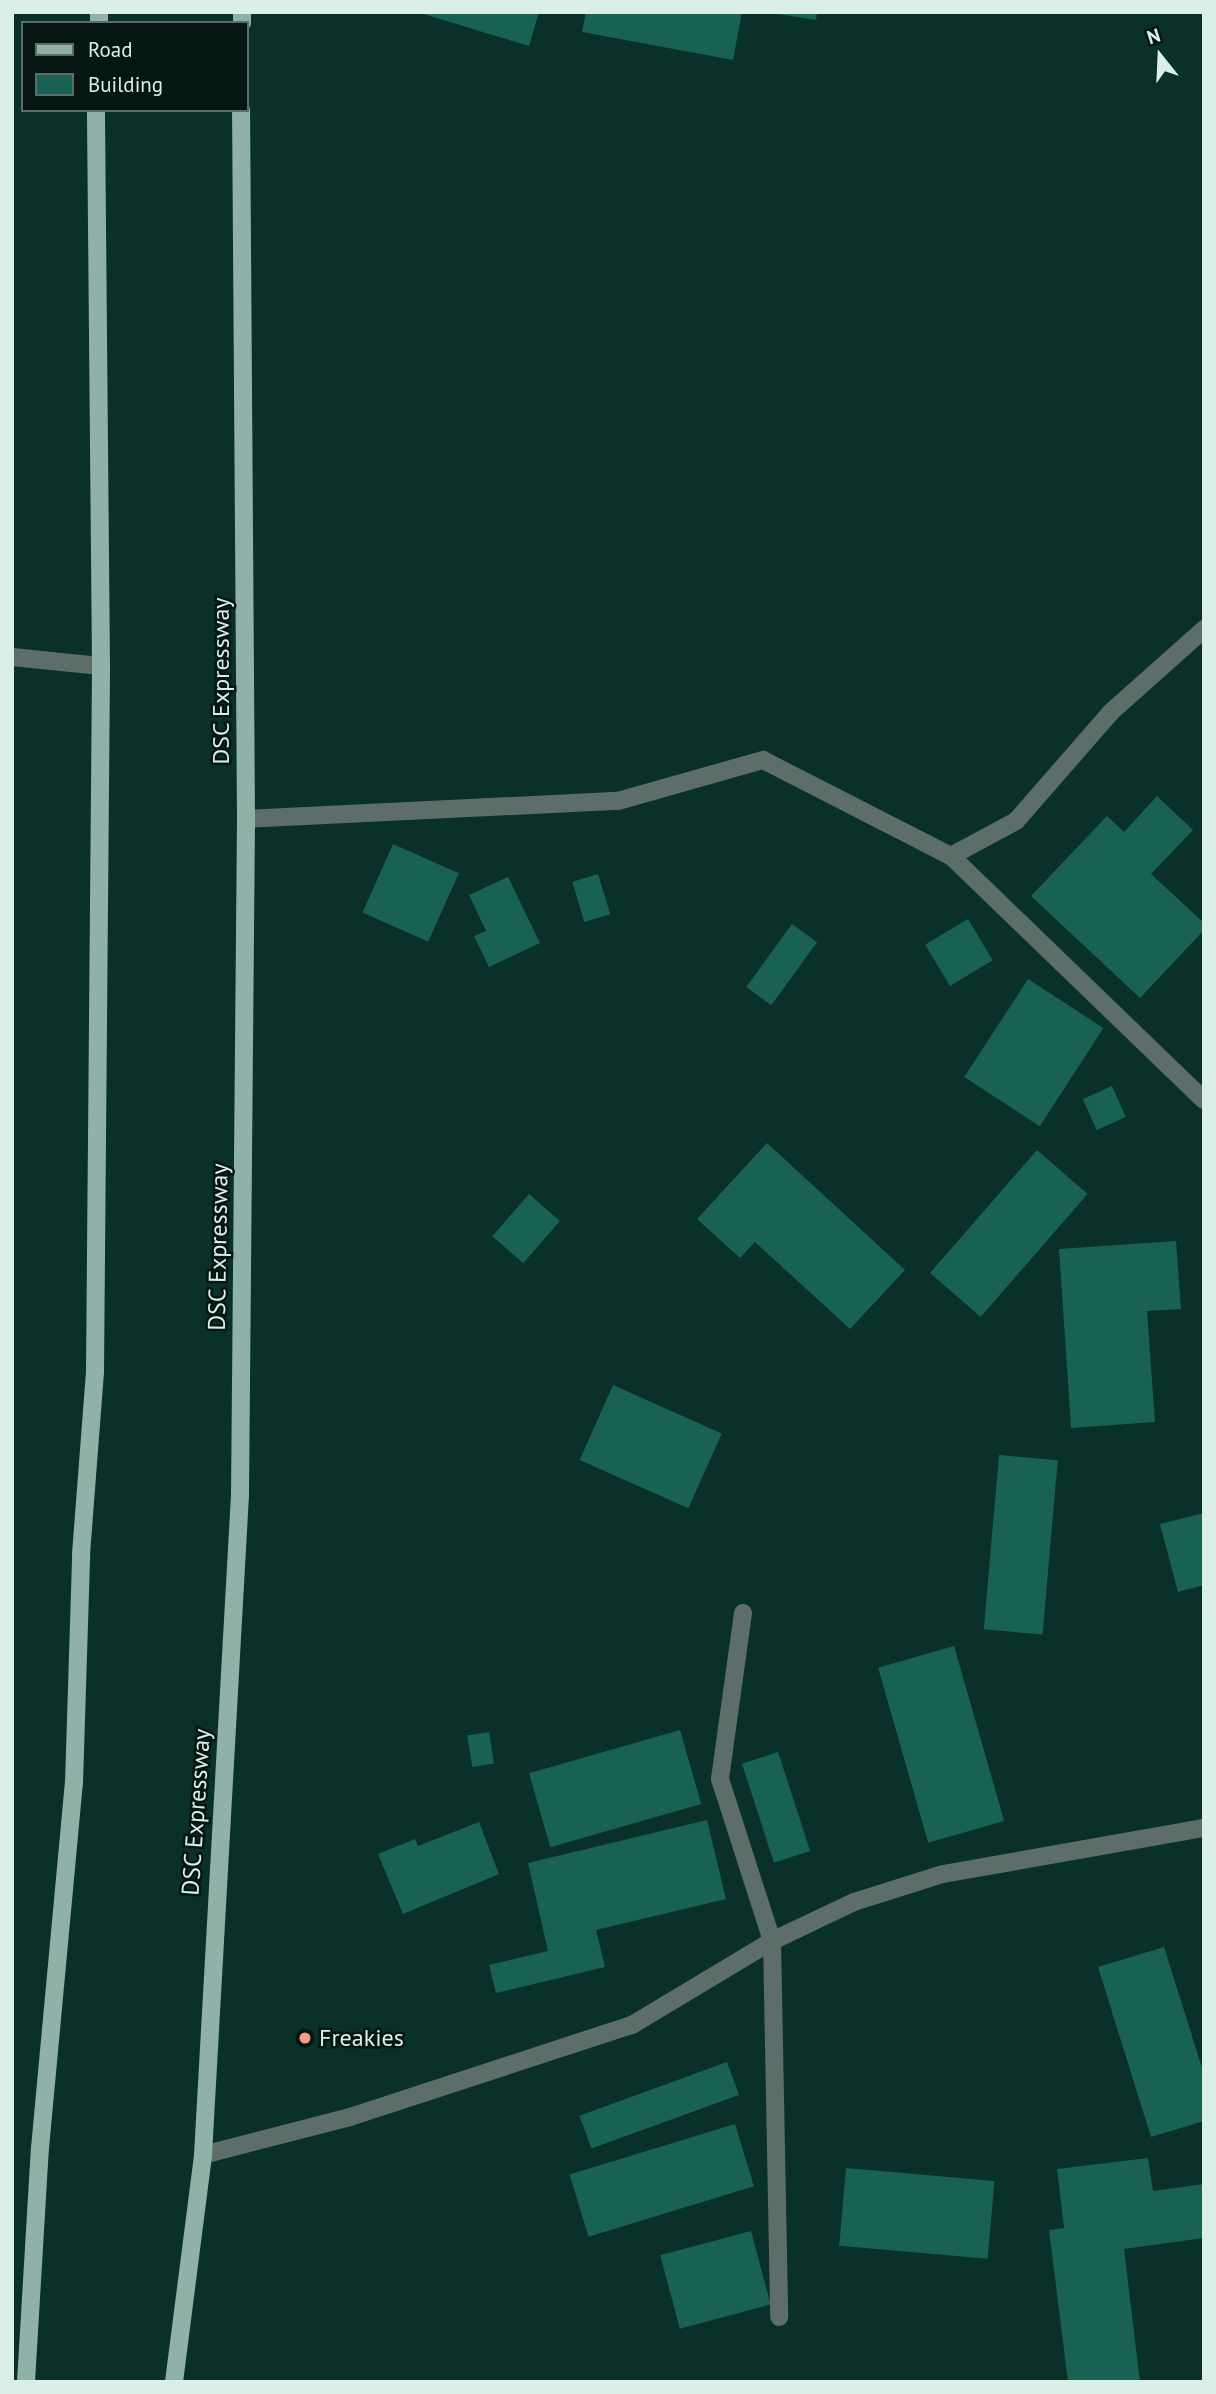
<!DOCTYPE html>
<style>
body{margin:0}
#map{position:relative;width:1216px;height:2394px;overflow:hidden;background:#093129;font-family:"PT Sans",sans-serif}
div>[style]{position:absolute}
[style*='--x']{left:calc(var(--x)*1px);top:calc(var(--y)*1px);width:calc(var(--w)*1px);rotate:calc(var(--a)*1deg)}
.building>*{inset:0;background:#186153;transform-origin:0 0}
.minor>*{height:18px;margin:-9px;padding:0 9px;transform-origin:9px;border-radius:9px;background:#5d6d69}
.major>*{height:18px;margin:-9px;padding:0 9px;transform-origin:9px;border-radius:9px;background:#8fb1a7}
.dots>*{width:19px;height:19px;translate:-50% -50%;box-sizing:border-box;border:4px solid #061612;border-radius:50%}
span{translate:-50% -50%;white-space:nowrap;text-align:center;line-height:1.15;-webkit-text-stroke:5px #061612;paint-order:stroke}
.street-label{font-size:24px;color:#dbefe9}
.poi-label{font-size:24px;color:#dbefe9}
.left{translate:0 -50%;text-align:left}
.frame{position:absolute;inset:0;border:14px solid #dbefe9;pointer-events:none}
.legend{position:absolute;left:21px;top:21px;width:228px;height:91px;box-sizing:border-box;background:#061612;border:2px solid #5b6d68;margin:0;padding:9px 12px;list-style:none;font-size:21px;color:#dbefe9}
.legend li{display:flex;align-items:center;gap:14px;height:35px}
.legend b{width:35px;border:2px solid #5b6d68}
.north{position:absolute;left:1125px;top:21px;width:70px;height:70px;-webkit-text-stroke:5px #061612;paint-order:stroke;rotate:342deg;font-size:19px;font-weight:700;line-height:28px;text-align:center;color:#dbefe9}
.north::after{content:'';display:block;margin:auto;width:24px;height:32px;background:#dbefe9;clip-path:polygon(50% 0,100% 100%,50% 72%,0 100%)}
</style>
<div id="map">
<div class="building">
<i style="clip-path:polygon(417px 12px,539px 12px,529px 46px)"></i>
<i style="clip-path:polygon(586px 12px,742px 12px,733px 60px,582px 32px)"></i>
<i style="clip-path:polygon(765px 12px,817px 12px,816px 20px)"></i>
<i style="clip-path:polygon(1157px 796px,1193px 830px,1151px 874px,1204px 923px,1204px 930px,1140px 998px,1031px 896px,1107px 816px,1124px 832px)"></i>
<i style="left:393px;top:844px;width:72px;height:75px;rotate:24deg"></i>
<i style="left:598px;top:874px;width:42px;height:27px;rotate:73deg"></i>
<i style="clip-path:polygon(508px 877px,540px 943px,489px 967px,474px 936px,486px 931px,469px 895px)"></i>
<i style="left:968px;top:919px;width:48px;height:50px;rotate:59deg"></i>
<i style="left:792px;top:924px;width:31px;height:78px;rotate:36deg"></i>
<i style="left:1028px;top:979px;width:90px;height:117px;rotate:33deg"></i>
<i style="left:1112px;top:1086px;width:34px;height:32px;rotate:66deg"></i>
<i style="clip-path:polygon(767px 1143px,905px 1270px,850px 1329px,755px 1242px,740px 1258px,697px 1219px)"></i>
<i style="left:1037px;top:1150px;width:67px;height:163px;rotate:41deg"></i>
<i style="left:529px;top:1194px;width:41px;height:56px;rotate:41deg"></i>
<i style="clip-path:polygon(1176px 1241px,1181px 1309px,1147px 1311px,1155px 1422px,1071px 1428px,1059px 1249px)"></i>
<i style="left:613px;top:1385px;width:119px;height:82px;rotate:24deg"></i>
<i style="left:999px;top:1455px;width:59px;height:175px;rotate:5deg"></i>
<i style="clip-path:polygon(1204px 1513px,1204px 1585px,1178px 1592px,1160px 1524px)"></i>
<i style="left:954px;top:1646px;width:182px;height:79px;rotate:74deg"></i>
<i style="left:680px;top:1730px;width:77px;height:157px;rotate:74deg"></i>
<i style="left:489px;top:1732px;width:32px;height:22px;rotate:81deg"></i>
<i style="left:778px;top:1752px;width:104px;height:38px;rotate:72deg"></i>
<i style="clip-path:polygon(707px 1820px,726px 1899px,596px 1930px,605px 1967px,496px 1993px,489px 1965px,548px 1951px,528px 1863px)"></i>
<i style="clip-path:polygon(479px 1822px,499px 1874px,403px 1914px,378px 1854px,415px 1839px,418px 1846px)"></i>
<i style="clip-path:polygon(1164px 1947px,1204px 2074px,1204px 2121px,1151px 2137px,1098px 1967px)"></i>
<i style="left:727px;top:2062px;width:35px;height:157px;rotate:70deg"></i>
<i style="left:735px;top:2124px;width:65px;height:173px;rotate:73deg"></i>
<i style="clip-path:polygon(1148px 2158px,1153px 2191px,1204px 2184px,1204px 2238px,1124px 2249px,1140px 2382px,1068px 2382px,1049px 2230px,1064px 2228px,1057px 2169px)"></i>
<i style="left:846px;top:2168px;width:149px;height:78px;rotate:5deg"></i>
<i style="left:751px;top:2231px;width:76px;height:94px;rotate:75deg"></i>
</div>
<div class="minor">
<i style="--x:12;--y:657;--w:89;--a:5.8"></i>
<i style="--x:246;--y:819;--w:372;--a:-2.8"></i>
<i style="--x:618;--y:801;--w:151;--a:-15.8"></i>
<i style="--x:763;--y:760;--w:211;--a:27.1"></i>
<i style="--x:951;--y:856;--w:74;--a:-28.3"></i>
<i style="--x:1016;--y:821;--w:145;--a:-48.9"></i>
<i style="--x:1111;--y:712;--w:125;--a:-41.7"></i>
<i style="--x:951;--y:856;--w:351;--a:44"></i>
<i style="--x:743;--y:1613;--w:168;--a:97.9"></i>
<i style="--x:720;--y:1779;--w:170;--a:72.2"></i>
<i style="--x:772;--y:1941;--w:376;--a:88.9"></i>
<i style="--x:203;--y:2155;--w:152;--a:-14.5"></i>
<i style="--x:350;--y:2117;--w:297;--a:-18.1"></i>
<i style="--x:632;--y:2025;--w:163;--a:-31"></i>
<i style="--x:772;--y:1941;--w:91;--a:-25.4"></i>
<i style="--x:854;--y:1902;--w:93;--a:-17.5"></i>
<i style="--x:943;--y:1874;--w:265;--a:-10"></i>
</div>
<div class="major">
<i style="--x:99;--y:23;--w:11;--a:-90"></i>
<i style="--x:242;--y:23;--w:11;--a:-90"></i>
<i style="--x:26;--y:2382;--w:234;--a:-86.6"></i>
<i style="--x:40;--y:2148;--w:367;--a:-84.7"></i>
<i style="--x:74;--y:1783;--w:229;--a:-88.2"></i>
<i style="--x:81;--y:1554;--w:183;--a:-85.6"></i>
<i style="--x:95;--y:1372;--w:706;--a:-89.51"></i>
<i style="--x:101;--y:666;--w:556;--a:-90.52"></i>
<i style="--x:174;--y:2382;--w:229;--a:-82.7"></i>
<i style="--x:203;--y:2155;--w:661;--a:-86.79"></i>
<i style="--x:240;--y:1495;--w:676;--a:-89.49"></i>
<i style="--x:246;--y:819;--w:709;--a:-90.4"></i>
</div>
<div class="dots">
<i style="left:305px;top:2038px;background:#f49e88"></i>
</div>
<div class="street-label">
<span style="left:221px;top:681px;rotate:-90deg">DSC Expressway</span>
<span style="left:218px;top:1247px;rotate:-89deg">DSC Expressway</span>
<span style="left:196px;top:1812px;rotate:-86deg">DSC Expressway</span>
</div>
<div class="poi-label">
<span class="left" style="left:319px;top:2038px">Freakies</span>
</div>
<div class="frame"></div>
<ul class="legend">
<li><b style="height:9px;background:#8fb1a7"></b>Road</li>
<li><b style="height:19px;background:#186153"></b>Building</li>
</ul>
<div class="north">N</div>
</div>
